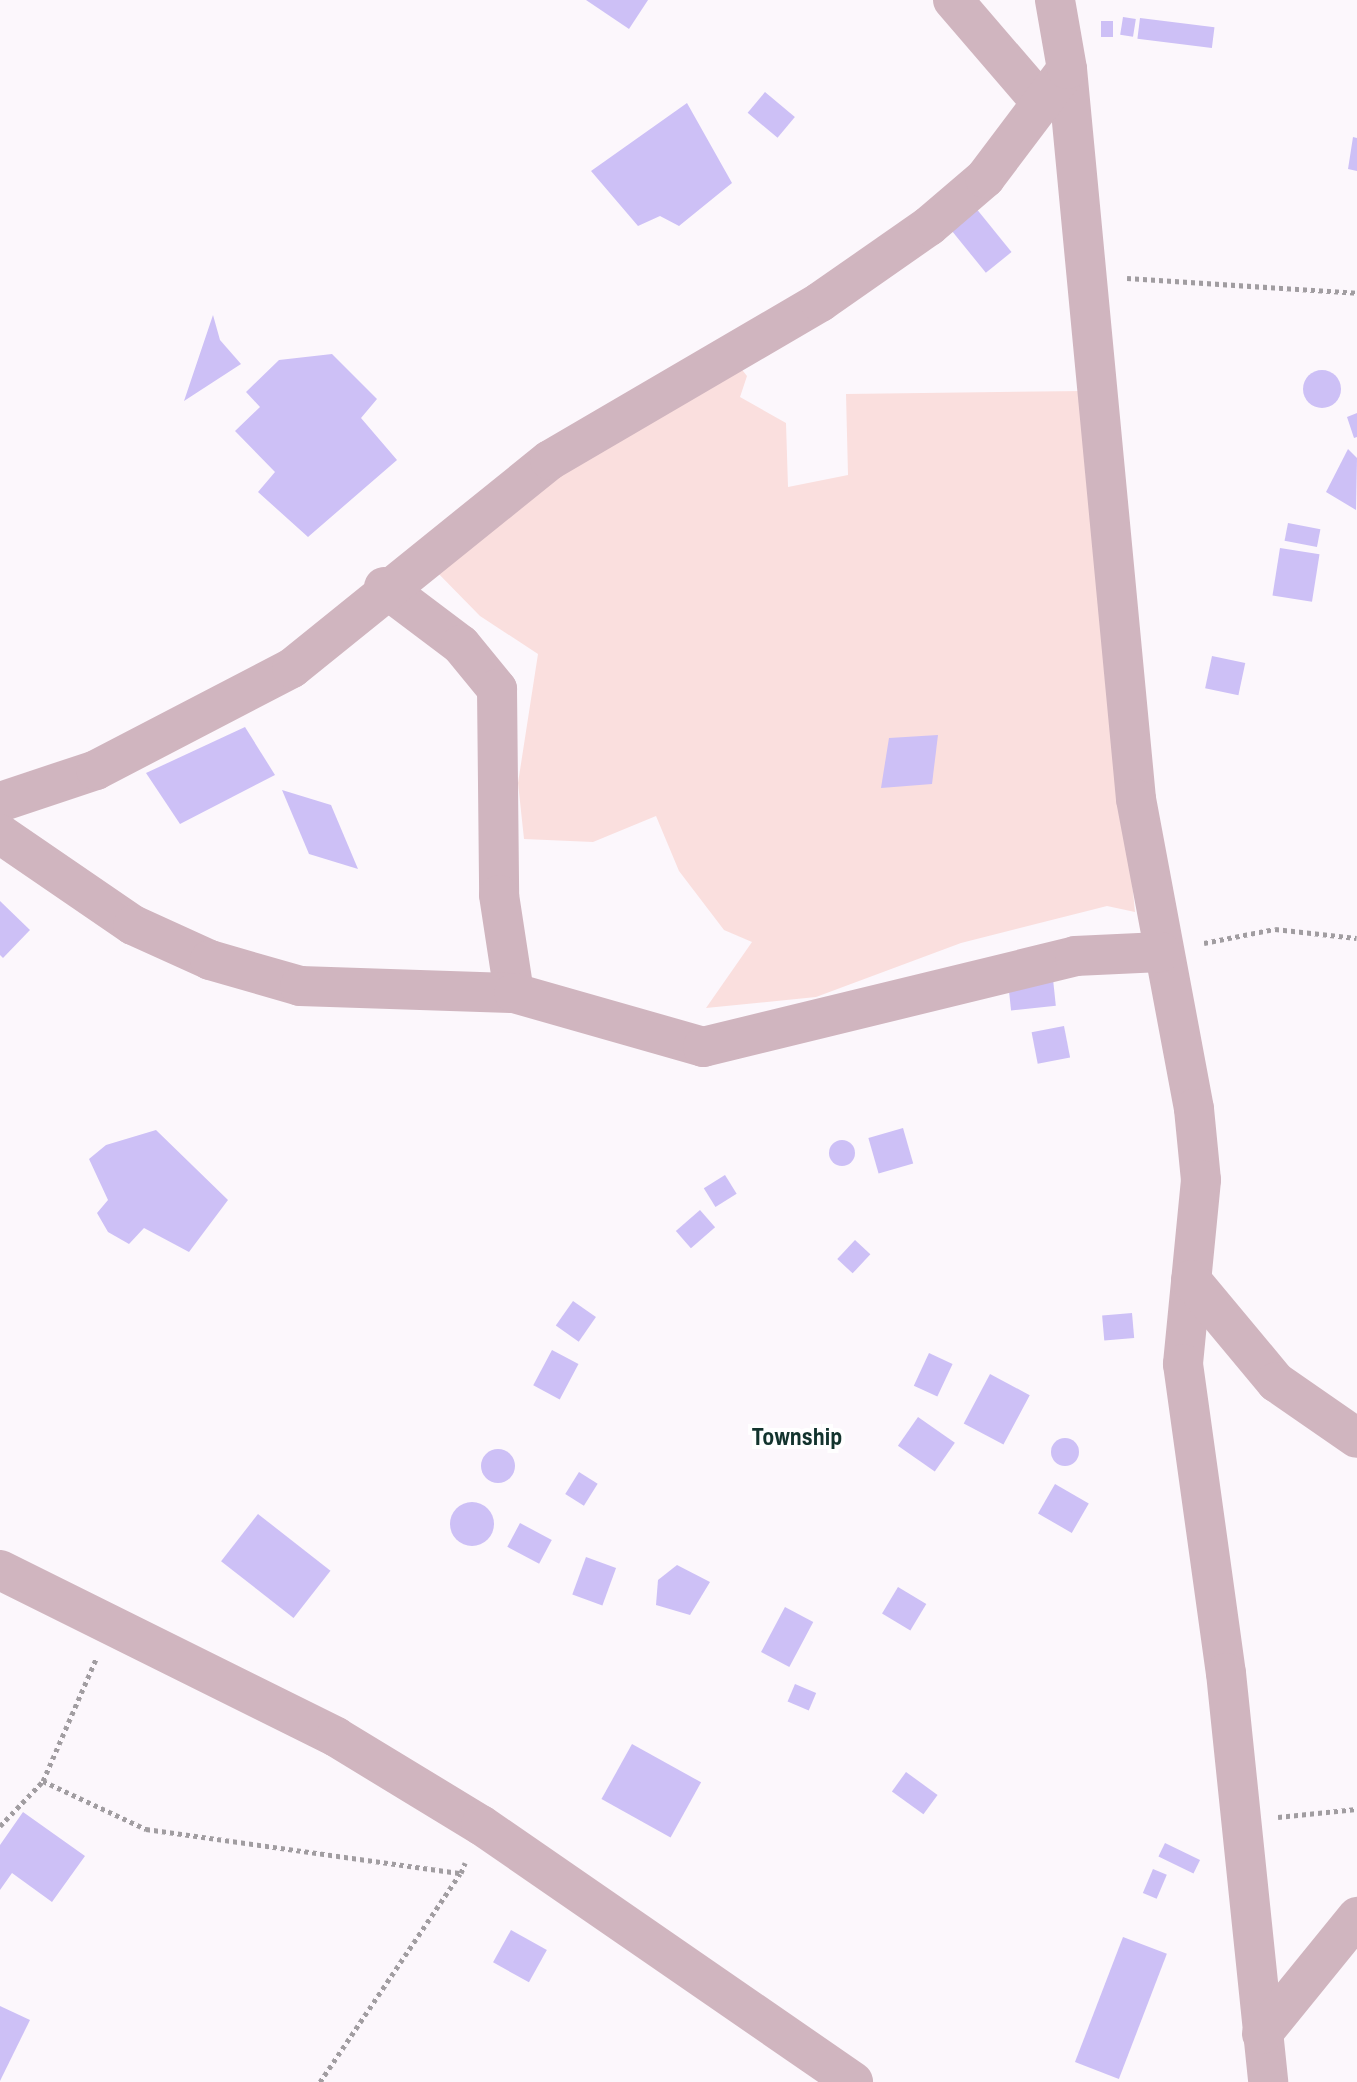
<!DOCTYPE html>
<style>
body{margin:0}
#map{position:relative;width:1357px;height:2082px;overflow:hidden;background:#fcf7fc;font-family:"Archivo Narrow",sans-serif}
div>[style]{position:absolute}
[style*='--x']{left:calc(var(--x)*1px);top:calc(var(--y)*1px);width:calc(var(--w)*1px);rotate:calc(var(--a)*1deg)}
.green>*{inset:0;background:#fadfde}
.building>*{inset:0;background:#cdc0f6;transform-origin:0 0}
.round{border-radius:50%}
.path>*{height:5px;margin-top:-2.5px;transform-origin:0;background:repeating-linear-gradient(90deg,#a19da1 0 4px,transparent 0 8px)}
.street>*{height:40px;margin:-20px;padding:0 20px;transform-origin:20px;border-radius:20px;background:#d0b5bf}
span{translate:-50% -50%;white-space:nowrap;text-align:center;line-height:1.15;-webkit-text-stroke:8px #fff;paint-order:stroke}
.quarter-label{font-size:24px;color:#12332d;font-weight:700}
</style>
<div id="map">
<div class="green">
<i style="clip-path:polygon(724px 347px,747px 376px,740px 397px,786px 423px,788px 487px,848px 475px,846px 394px,1084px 391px,1135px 912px,1107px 906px,961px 943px,816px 997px,706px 1008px,752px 942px,724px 930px,679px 871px,656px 816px,593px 842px,524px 839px,518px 783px,538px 654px,480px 616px,431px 566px)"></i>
</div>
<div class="building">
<i style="clip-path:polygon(586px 0,648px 0,629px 29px)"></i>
<i style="left:1123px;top:17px;width:13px;height:18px;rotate:9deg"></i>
<i style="left:1140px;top:18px;width:75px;height:21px;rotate:7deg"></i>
<i style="left:1101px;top:21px;width:12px;height:16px"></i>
<i style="left:765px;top:92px;width:39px;height:27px;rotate:40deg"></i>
<i style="clip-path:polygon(687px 103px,732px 183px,679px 226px,660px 216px,638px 226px,591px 171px)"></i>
<i style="clip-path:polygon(1353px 137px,1357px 138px,1357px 171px,1348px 169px)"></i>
<i style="left:975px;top:207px;width:58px;height:33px;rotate:51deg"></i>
<i style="clip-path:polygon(213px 315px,220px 340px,241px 364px,184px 401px)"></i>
<i style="clip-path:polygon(332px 354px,377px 399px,361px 418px,397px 460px,308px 537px,258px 492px,275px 472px,235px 431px,260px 407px,246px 392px,279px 360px)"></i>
<i class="round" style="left:1303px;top:370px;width:38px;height:38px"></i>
<i style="clip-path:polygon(1357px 413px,1357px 437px,1354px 438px,1347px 417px)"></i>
<i style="clip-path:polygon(1348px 449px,1357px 458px,1356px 510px,1326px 492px)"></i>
<i style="left:1288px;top:523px;width:33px;height:18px;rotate:11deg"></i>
<i style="left:1280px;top:548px;width:40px;height:48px;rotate:9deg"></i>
<i style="left:1212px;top:656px;width:34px;height:33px;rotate:12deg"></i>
<i style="clip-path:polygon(245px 727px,275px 775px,180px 824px,146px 773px)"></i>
<i style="clip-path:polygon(938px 735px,932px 784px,881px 788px,889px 738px)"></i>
<i style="clip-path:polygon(282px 790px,331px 805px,358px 869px,309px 854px)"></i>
<i style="clip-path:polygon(0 901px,30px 930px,3px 958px,0 955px)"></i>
<i style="left:1053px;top:979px;width:27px;height:45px;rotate:84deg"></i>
<i style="left:1064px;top:1026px;width:32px;height:33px;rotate:79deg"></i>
<i style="left:903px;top:1128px;width:37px;height:36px;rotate:74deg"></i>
<i style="clip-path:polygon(156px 1130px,228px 1200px,189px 1252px,144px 1228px,129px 1244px,108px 1232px,97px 1213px,108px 1200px,89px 1159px,106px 1145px)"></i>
<i class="round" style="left:829px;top:1140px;width:26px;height:26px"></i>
<i style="left:725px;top:1175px;width:22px;height:25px;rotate:58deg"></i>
<i style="left:700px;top:1210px;width:23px;height:32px;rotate:49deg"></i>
<i style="left:855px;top:1240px;width:21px;height:26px;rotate:43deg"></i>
<i style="left:573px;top:1301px;width:28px;height:30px;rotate:35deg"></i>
<i style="left:1132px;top:1313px;width:25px;height:30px;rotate:85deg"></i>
<i style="left:552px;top:1350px;width:30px;height:40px;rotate:28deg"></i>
<i style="left:929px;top:1353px;width:26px;height:36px;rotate:25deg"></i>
<i style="left:990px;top:1374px;width:45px;height:56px;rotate:28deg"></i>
<i style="left:918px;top:1417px;width:45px;height:35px;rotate:35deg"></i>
<i class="round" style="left:1051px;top:1438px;width:28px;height:28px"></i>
<i class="round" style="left:481px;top:1449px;width:34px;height:34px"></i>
<i style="left:579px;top:1472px;width:22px;height:26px;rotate:32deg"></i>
<i style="left:1055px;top:1484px;width:39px;height:34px;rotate:30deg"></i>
<i class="round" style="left:450px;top:1502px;width:44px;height:44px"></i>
<i style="left:258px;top:1514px;width:92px;height:60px;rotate:38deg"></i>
<i style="left:520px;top:1523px;width:36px;height:27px;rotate:28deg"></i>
<i style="left:586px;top:1557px;width:32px;height:40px;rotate:20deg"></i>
<i style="clip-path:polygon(677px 1565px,710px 1582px,690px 1615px,656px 1605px,658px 1580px)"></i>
<i style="left:898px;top:1587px;width:33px;height:31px;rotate:31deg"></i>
<i style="left:785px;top:1607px;width:32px;height:51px;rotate:28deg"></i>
<i style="left:795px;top:1684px;width:23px;height:19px;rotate:23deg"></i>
<i style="left:632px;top:1744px;width:79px;height:63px;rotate:29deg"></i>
<i style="left:906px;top:1772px;width:39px;height:24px;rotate:36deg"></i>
<i style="clip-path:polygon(23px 1812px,85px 1856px,52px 1902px,12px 1873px,0 1890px,0 1845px)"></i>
<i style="left:1165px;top:1843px;width:39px;height:15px;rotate:26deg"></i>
<i style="left:1153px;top:1869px;width:15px;height:26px;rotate:23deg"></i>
<i style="left:511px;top:1930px;width:41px;height:37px;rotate:29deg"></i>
<i style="left:1123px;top:1937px;width:47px;height:134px;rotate:21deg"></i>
<i style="clip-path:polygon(0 2006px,30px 2020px,0 2081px)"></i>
</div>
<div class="path">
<i style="--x:1127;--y:278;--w:230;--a:3.7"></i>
<i style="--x:1204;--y:943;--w:72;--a:-11.2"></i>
<i style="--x:1275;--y:929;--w:82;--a:6.3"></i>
<i style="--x:43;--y:1781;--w:114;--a:25"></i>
<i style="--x:146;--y:1829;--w:318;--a:8"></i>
<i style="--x:461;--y:1873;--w:11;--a:-68"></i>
<i style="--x:1278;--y:1817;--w:79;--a:-5.8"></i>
<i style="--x:0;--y:1826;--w:62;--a:-46.3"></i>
<i style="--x:43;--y:1781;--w:133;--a:-66.5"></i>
<i style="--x:320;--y:2082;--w:251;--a:-56.1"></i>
</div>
<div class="street">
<i style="--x:953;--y:0;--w:133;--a:49.3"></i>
<i style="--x:1067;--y:69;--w:733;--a:84.6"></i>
<i style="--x:1136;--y:799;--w:315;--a:79.4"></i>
<i style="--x:1194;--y:1109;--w:71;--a:84.4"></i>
<i style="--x:1201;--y:1180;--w:185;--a:95.6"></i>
<i style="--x:1183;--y:1364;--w:312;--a:82.1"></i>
<i style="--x:1226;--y:1673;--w:411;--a:84.1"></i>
<i style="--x:384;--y:587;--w:96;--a:37"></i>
<i style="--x:461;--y:645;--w:57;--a:50.7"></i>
<i style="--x:497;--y:689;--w:206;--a:89.4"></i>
<i style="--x:499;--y:895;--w:99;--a:81.3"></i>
<i style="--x:0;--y:802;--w:101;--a:-18.4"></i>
<i style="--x:96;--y:770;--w:221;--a:-27.5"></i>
<i style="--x:292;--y:668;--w:331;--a:-38.9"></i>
<i style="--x:550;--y:460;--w:313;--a:-30.3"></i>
<i style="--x:820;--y:302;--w:133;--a:-34.9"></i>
<i style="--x:929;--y:226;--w:74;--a:-40.6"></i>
<i style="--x:985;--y:178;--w:136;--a:-53"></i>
<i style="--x:1067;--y:69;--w:70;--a:-99.9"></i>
<i style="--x:0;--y:834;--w:161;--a:34.4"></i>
<i style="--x:133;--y:925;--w:85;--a:24.4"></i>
<i style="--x:210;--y:960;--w:94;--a:16.1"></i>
<i style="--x:300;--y:986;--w:214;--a:1.9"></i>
<i style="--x:514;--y:993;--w:197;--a:15.9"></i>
<i style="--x:703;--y:1047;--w:383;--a:-13.7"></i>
<i style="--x:1075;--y:956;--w:86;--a:-2.7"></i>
<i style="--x:1191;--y:1280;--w:133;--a:50.2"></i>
<i style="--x:1276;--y:1382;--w:98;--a:34.7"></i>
<i style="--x:0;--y:1570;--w:375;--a:26.4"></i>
<i style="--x:336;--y:1737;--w:170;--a:31.3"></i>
<i style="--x:481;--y:1825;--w:452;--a:34.6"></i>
<i style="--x:1262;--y:2034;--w:151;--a:-50.9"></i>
</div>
<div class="quarter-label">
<span style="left:797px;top:1437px">Township</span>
</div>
</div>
